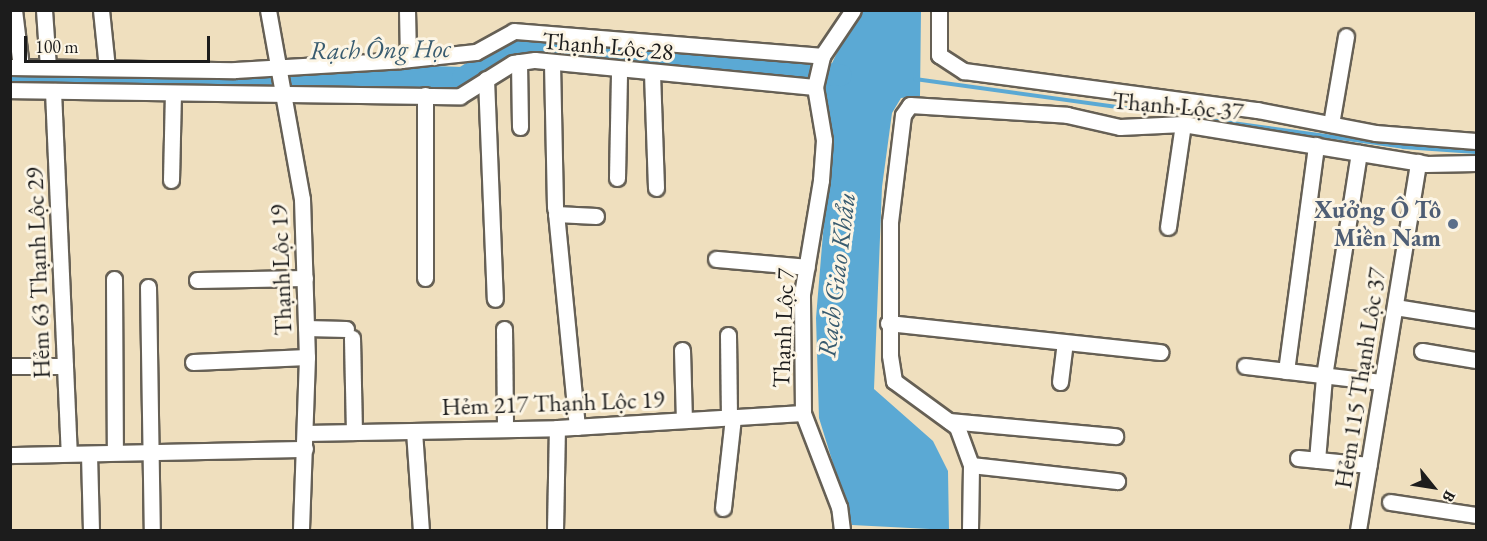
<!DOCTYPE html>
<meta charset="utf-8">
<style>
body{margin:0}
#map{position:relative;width:1487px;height:541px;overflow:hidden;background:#efdfbe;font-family:"EB Garamond",serif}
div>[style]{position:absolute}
.water>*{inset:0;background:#5ba9d4}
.stream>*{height:4px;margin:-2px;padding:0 2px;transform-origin:2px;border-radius:2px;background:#5ba9d4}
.river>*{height:22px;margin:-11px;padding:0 11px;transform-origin:11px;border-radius:11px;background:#5ba9d4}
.roads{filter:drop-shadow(2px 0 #666055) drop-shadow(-2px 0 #666055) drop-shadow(0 2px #666055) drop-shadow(0 -2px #666055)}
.minor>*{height:15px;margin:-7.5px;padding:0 7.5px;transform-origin:7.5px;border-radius:7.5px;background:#fff}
.dots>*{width:16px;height:16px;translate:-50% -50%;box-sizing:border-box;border:3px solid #fcf5e5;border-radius:50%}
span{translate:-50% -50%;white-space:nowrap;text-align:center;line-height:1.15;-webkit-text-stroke:6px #fcf5e5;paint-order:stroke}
.street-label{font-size:24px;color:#1c1c1c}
.service-label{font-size:24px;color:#4e5e75;font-weight:700}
.right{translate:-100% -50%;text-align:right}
.water-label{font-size:26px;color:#385b6f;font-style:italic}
.frame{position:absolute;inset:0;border:12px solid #1c1c1c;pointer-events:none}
.north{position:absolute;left:1403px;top:457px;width:60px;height:60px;-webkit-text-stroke:4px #fcf5e5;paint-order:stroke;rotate:120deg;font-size:16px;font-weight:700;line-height:24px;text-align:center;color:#1c1c1c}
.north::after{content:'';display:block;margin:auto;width:21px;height:27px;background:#1c1c1c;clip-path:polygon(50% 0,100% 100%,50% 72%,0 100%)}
.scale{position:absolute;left:24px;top:36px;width:186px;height:27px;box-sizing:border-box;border:3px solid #1c1c1c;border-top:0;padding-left:8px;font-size:18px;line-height:21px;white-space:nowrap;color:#1c1c1c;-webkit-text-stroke:4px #fcf5e5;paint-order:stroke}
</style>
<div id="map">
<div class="water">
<div style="clip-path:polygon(857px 11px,921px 11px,920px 96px,901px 98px,892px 113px,882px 187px,874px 389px,933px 441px,948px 471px,949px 530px,852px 525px,819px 418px,816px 318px,831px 137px,822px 84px)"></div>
</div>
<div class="stream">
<div style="left:915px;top:79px;width:493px;rotate:7.9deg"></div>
<div style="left:1403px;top:147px;width:73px;rotate:3.9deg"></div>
</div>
<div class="river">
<div style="left:10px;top:76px;width:254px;rotate:1.4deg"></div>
<div style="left:264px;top:82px;width:101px;rotate:-4deg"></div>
<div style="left:365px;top:75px;width:98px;rotate:1.8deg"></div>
<div style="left:463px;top:78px;width:60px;rotate:-32.1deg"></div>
<div style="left:514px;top:46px;width:328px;rotate:5.1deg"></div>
</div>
<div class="roads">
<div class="minor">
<div style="left:14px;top:10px;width:57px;rotate:83deg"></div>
<div style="left:44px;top:10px;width:57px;rotate:86deg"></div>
<div style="left:101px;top:10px;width:58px;rotate:84.1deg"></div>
<div style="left:268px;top:10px;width:192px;rotate:79.8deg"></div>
<div style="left:302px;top:199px;width:158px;rotate:88.2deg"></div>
<div style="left:307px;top:357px;width:173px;rotate:92deg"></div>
<div style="left:407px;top:10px;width:49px;rotate:88.8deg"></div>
<div style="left:939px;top:10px;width:45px;rotate:90deg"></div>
<div style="left:939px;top:55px;width:30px;rotate:33deg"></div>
<div style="left:964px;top:71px;width:296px;rotate:7.6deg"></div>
<div style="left:1257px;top:110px;width:120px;rotate:11deg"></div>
<div style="left:1375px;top:133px;width:101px;rotate:4.5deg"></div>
<div style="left:519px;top:62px;width:65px;rotate:89.1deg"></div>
<div style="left:552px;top:63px;width:145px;rotate:88.8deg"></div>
<div style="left:10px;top:67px;width:225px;rotate:0.8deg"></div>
<div style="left:235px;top:70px;width:166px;rotate:-3.4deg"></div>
<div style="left:401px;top:60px;width:75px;rotate:-6.1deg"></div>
<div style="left:476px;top:52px;width:43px;rotate:-28.9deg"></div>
<div style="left:514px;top:31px;width:309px;rotate:4.6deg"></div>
<div style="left:652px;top:73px;width:115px;rotate:88deg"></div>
<div style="left:486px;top:79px;width:220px;rotate:87.7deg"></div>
<div style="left:10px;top:90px;width:450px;rotate:0.8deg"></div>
<div style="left:460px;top:96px;width:62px;rotate:-31.9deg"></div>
<div style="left:513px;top:63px;width:22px;rotate:-8deg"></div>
<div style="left:535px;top:60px;width:281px;rotate:5.5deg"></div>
<div style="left:53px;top:91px;width:362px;rotate:87.5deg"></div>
<div style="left:425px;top:95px;width:183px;rotate:90deg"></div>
<div style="left:1331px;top:124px;width:89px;rotate:-80.3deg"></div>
<div style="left:617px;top:178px;width:108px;rotate:-88.9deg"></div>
<div style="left:171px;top:180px;width:86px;rotate:-88.7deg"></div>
<div style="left:1168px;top:227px;width:104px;rotate:-81.7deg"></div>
<div style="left:716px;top:259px;width:91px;rotate:5deg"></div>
<div style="left:114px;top:279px;width:173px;rotate:89.7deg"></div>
<div style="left:197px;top:280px;width:108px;rotate:-1.1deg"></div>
<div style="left:148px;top:287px;width:243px;rotate:89.1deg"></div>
<div style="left:1395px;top:307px;width:82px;rotate:9.1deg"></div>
<div style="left:888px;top:323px;width:274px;rotate:6.1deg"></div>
<div style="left:306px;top:328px;width:40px;rotate:1.4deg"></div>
<div style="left:504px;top:329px;width:100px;rotate:89.4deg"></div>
<div style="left:728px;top:335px;width:83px;rotate:89.3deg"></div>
<div style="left:352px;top:338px;width:94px;rotate:88.8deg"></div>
<div style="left:682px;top:350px;width:70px;rotate:88.4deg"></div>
<div style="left:1422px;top:351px;width:55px;rotate:9.5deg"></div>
<div style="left:193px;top:362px;width:114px;rotate:-2.5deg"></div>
<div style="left:10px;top:366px;width:55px"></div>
<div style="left:1245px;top:366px;width:138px;rotate:6.7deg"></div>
<div style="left:1286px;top:371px;width:228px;rotate:-82.4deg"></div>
<div style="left:1060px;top:382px;width:39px;rotate:-83deg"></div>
<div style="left:949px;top:421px;width:167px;rotate:5.2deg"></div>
<div style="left:577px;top:427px;width:214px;rotate:-95.6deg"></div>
<div style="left:556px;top:214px;width:40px;rotate:2.9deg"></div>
<div style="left:414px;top:431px;width:99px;rotate:86deg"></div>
<div style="left:305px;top:433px;width:252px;rotate:-1.1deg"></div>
<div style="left:557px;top:428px;width:246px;rotate:-3.5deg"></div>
<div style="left:89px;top:454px;width:76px;rotate:88.5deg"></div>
<div style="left:10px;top:455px;width:295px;rotate:-1.2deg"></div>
<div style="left:1298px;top:458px;width:71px;rotate:5.6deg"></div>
<div style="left:1317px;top:460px;width:84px;rotate:-85.2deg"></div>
<div style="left:1324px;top:376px;width:226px;rotate:-81.1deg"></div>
<div style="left:971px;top:465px;width:147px;rotate:6.3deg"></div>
<div style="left:1390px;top:502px;width:87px;rotate:8.6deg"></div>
<div style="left:723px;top:508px;width:91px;rotate:-83.7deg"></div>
<div style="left:555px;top:530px;width:102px;rotate:-88.9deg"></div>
<div style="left:842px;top:530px;width:23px;rotate:-97deg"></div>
<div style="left:839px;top:507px;width:101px;rotate:-111deg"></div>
<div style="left:803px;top:413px;width:119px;rotate:-90.5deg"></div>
<div style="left:802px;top:294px;width:116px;rotate:-80.5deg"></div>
<div style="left:821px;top:180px;width:40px;rotate:-85.7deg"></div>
<div style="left:824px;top:140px;width:54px;rotate:-99.6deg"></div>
<div style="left:815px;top:87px;width:32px;rotate:-77deg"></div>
<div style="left:822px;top:56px;width:55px;rotate:-56deg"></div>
<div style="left:970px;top:530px;width:65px;rotate:-89.1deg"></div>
<div style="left:971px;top:465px;width:40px;rotate:-110.2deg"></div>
<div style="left:957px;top:427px;width:78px;rotate:-143.9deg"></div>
<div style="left:894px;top:381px;width:26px;rotate:-99deg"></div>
<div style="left:890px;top:355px;width:133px;rotate:-90deg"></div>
<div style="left:890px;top:222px;width:108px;rotate:-83.1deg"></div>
<div style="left:903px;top:115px;width:12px;rotate:-55deg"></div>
<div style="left:910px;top:105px;width:157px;rotate:3.6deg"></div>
<div style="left:1067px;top:115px;width:54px;rotate:12.8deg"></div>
<div style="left:1120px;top:127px;width:63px;rotate:-2.7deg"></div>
<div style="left:1183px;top:124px;width:246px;rotate:9.3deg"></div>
<div style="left:1426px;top:164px;width:50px;rotate:-1.1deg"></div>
<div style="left:1358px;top:530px;width:373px;rotate:-80.7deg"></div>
</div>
</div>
<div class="dots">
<div style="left:1453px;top:224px;background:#5c6f8a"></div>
</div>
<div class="street-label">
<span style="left:608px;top:46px;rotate:5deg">Thạnh Lộc 28</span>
<span style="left:1178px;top:106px;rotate:5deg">Thạnh Lộc 37</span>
<span style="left:281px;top:270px;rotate:-92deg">Thạnh Lộc 19</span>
<span style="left:38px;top:273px;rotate:-92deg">Hẻm 63 Thạnh Lộc 29</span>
<span style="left:783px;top:328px;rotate:-88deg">Thạnh Lộc 7</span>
<span style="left:1360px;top:378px;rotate:-81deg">Hẻm 115 Thạnh Lộc 37</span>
<span style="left:553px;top:403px;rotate:-2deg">Hẻm 217 Thạnh Lộc 19</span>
</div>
<div class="service-label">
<span class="right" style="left:1441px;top:224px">Xưởng Ô Tô<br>Miền Nam</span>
</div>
<div class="water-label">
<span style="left:380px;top:50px;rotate:-1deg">Rạch Ông Học</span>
<span style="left:837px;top:275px;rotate:-83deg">Rạch Giao Khẩu</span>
</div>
<div class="frame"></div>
<div class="north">B</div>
<div class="scale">100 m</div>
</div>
